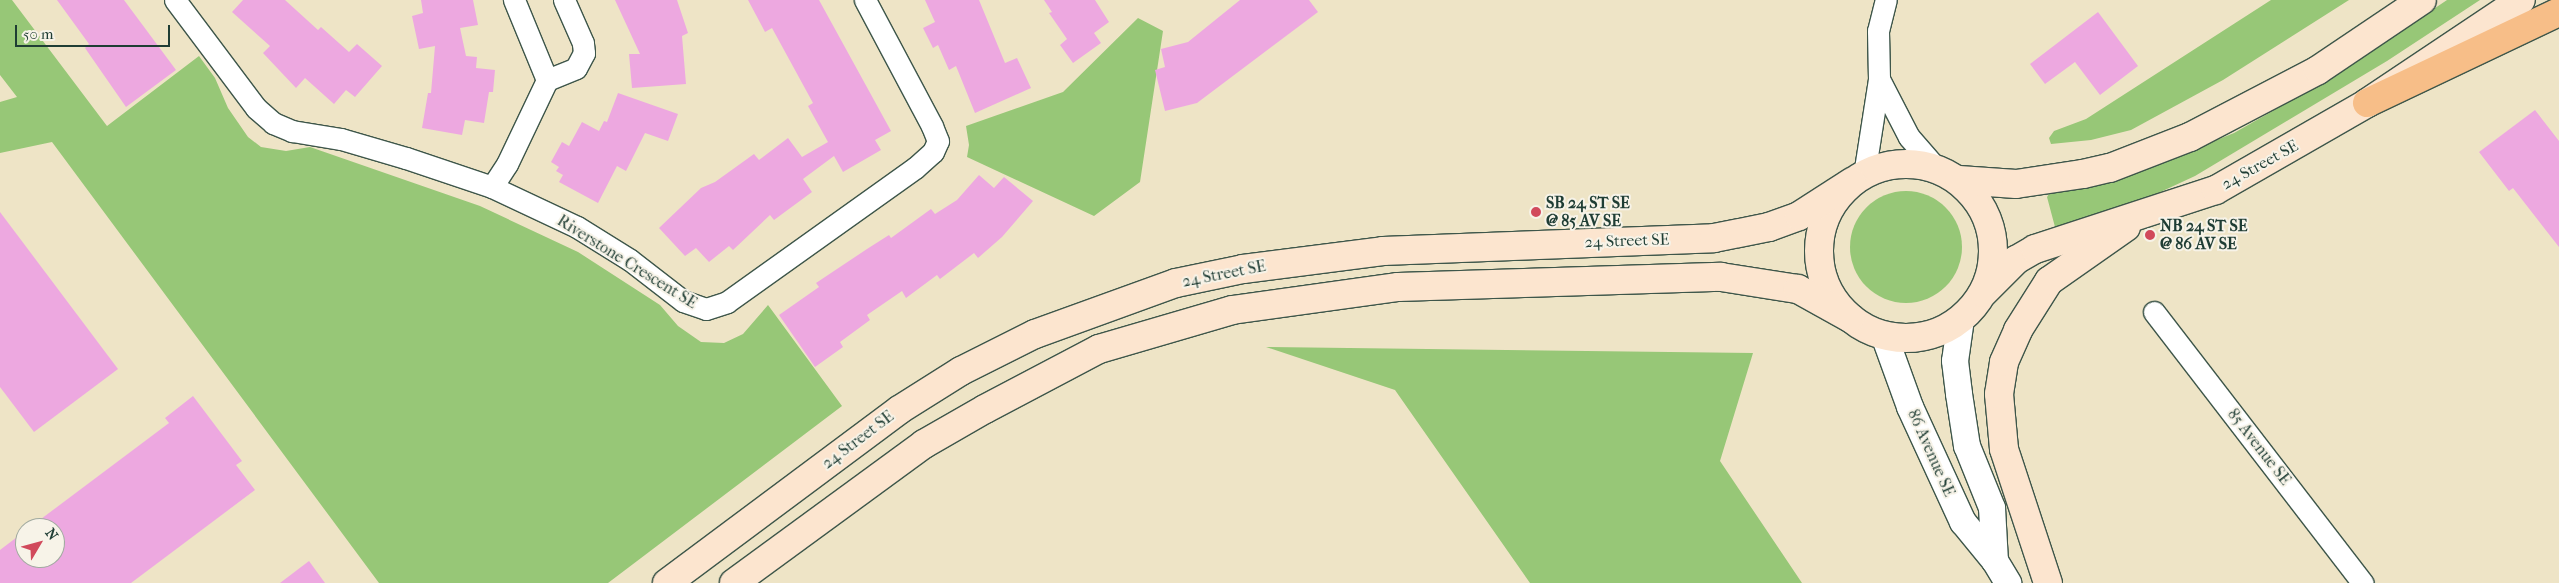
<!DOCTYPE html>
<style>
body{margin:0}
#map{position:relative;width:2559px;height:583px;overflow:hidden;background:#eee4c6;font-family:"IM FELL French Canon",serif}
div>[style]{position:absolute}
.green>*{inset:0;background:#97c777}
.round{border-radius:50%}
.building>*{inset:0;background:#eda8e0}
.roads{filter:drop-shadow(1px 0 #3e564a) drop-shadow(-1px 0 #3e564a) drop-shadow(0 1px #3e564a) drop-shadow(0 -1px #3e564a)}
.minor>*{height:21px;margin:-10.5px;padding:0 10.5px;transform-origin:10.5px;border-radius:10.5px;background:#fff}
.tertiary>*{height:26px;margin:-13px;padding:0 13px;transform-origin:13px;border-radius:13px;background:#fff}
.secondary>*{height:28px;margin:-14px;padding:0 14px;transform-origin:14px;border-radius:14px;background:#fce5cf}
.secondary>.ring{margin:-14px;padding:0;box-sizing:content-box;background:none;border:28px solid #fce5cf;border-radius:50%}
.motorway>*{height:28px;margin:-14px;padding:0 14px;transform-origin:14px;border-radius:14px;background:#f7be88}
.dots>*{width:14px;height:14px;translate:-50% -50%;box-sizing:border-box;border:2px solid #f7f3e8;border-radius:50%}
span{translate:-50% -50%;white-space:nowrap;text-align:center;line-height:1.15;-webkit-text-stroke:4px #f7f3e8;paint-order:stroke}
.street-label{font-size:16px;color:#1f3d34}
.poi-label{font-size:16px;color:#1f3d34;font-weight:700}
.left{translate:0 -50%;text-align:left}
.north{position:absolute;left:15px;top:518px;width:50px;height:50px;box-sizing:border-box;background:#f7f3e8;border:1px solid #a1aaa0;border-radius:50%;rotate:53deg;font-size:14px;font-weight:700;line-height:20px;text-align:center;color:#1f3d34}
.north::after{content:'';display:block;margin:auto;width:18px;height:22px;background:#d1495b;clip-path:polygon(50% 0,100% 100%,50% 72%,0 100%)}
.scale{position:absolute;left:15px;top:25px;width:155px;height:22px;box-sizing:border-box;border:2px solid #1f3d34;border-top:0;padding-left:6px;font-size:15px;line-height:18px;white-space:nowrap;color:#1f3d34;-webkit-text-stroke:4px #f7f3e8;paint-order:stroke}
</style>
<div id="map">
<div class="green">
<div style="clip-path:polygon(0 0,12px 0,107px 126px,199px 56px,215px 78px,228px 108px,248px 137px,261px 147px,286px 151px,310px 147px,480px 206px,578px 252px,660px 305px,678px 326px,701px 342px,724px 343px,743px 334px,768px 305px,842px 406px,608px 583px,379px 583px,52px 142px,0 153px,0 102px,17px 97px,0 75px)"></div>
<div style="clip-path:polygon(2271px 0,2349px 0,2223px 80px,2131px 130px,2091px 140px,2051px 144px,2049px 138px,2054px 131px,2086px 119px)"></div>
<div style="clip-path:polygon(2447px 0,2480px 0,2387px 61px,2195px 176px,2141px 201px,2058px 229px,2055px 227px,2047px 197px,2049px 194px,2122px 178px,2234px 133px,2336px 75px)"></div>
<div style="clip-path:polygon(1138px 18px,1163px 31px,1140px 182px,1094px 216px,967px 157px,969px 145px,966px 126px,1063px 92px)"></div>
<div class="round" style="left:1850px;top:191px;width:112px;height:112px"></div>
<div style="clip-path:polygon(1266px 347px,1753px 353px,1720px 461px,1802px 583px,1530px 583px,1395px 390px)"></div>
</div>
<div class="building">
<div style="clip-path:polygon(57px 0,124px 0,176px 70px,126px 107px,85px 48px,89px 44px)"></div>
<div style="clip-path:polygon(243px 0,285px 0,318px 30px,321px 27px,349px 52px,357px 44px,382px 66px,355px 97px,346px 90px,334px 104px,305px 78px,296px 88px,263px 53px,270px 46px,232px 12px)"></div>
<div style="clip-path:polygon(421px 0,473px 0,478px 25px,460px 28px,466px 56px,477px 57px,476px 68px,495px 70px,493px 92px,489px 92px,484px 123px,465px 120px,462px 135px,422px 128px,428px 93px,431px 93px,435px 46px,419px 49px,412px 16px,423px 13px)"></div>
<div style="clip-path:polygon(615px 0,677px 0,688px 33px,682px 36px,686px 84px,632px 88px,629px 54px,640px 54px)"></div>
<div style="clip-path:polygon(748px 0,819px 0,891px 131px,875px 140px,881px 150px,843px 172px,834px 156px,803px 179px,812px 192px,774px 220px,770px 215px,733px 250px,729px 246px,709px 262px,696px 248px,685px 256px,659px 228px,701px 188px,715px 182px,754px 154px,759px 160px,788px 138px,802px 157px,828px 142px,808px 106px,813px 103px,772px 28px,765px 32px)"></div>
<div style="clip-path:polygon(925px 0,979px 0,1005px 63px,1017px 58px,1031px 88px,975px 113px,956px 66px,949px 70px,938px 45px,933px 48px,923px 28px,935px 22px)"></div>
<div style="clip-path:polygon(1044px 0,1095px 0,1109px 22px,1094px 33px,1101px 43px,1073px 63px,1060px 45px,1067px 39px,1049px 13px,1052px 12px)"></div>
<div style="clip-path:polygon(1240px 0,1309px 0,1318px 12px,1197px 103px,1165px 111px,1155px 70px,1165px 67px,1161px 49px,1188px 42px)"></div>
<div style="clip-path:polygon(2098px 12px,2138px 66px,2100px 95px,2075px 62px,2045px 84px,2030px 64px)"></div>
<div style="clip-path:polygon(618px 93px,678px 114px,668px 141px,645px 133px,626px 171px,617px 166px,598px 203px,559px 182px,563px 175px,556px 171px,559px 167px,551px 162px,562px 142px,569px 146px,582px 122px,599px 131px,604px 121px,607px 122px)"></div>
<div style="clip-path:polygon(2535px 110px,2559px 141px,2559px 247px,2513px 188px,2509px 191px,2479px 152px)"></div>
<div style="clip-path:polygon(979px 175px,994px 188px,1004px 177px,1033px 201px,1002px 237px,978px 258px,974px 253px,940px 279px,937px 275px,906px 298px,902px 291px,867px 315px,870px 320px,840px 342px,843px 347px,815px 367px,779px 315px,819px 287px,816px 283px,867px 249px,889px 235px,891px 238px,931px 209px,935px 214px,957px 200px)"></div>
<div style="clip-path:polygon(0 212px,118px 369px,34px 432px,0 387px)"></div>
<div style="clip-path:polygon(193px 396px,242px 461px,236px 465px,255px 490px,131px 583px,0 583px,0 550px,25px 531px,25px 558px,55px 558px,55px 528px,29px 528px,169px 423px,165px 418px)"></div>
<div style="clip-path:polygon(309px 561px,325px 583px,280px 583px)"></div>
</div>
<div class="roads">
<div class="minor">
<div style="left:175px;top:0;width:135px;rotate:53.1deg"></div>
<div style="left:256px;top:108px;width:23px;rotate:41deg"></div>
<div style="left:273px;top:123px;width:21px;rotate:23deg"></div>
<div style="left:292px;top:131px;width:50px;rotate:9.3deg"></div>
<div style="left:341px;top:139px;width:68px;rotate:16.3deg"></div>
<div style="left:406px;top:158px;width:91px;rotate:18.6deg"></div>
<div style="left:492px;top:187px;width:94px;rotate:25.2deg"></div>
<div style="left:577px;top:227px;width:62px;rotate:31.9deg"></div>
<div style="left:630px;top:260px;width:67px;rotate:37.7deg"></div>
<div style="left:683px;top:301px;width:24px;rotate:19deg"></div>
<div style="left:706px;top:309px;width:22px;rotate:-18deg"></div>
<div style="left:727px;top:302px;width:231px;rotate:-35.5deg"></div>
<div style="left:915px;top:168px;width:24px;rotate:-42deg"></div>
<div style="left:933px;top:152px;width:12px;rotate:-66deg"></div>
<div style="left:938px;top:141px;width:16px;rotate:-112deg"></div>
<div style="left:932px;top:126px;width:143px;rotate:-118deg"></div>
<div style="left:1879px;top:79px;width:65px;rotate:62.7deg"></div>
<div style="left:1909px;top:137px;width:43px;rotate:48.8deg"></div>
<div style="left:547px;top:80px;width:31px;rotate:-22deg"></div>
<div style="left:576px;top:68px;width:17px;rotate:-62deg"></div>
<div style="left:584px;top:53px;width:10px;rotate:-96deg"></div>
<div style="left:583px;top:43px;width:47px;rotate:-113.8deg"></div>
<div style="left:1864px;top:175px;width:97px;rotate:-81.1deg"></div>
<div style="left:1879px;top:79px;width:48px;rotate:-91.2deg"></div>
<div style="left:1878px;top:31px;width:32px;rotate:-76deg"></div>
<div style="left:492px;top:187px;width:27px;rotate:-57deg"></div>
<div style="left:507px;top:164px;width:93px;rotate:-64.5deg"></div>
<div style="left:547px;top:80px;width:87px;rotate:-112.4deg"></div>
<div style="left:2154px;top:312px;width:342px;rotate:52.4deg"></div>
</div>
<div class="tertiary">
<div style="left:1961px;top:319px;width:42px;rotate:98.1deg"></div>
<div style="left:1955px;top:361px;width:33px;rotate:83deg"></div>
<div style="left:1959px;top:394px;width:53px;rotate:81.3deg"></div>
<div style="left:1967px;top:446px;width:67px;rotate:68deg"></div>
<div style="left:1992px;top:508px;width:53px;rotate:86.8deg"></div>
<div style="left:1884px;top:335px;width:77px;rotate:70.1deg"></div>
<div style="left:1910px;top:407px;width:127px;rotate:65.3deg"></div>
<div style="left:1963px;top:522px;width:50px;rotate:50.6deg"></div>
<div style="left:1995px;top:561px;width:26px;rotate:59deg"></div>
</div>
<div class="secondary">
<div class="ring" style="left:1819px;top:164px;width:146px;height:146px"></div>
<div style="left:1959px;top:180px;width:57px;rotate:4deg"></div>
<div style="left:2016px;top:184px;width:68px;rotate:-8.5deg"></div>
<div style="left:2083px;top:174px;width:28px;rotate:-13deg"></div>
<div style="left:2110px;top:168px;width:86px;rotate:-21.2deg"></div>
<div style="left:2190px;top:137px;width:144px;rotate:-27.6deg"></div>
<div style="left:2318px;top:70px;width:125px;rotate:-33.9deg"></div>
<div style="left:1983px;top:293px;width:47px;rotate:-45deg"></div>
<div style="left:2016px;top:260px;width:22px;rotate:-30deg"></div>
<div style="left:2035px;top:249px;width:190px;rotate:-18.1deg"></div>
<div style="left:2216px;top:190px;width:174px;rotate:-29.9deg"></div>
<div style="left:2367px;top:103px;width:185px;rotate:-33.8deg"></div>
<div style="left:667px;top:583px;width:289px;rotate:-36.7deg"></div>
<div style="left:899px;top:410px;width:73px;rotate:-32.2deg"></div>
<div style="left:961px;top:371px;width:83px;rotate:-26.6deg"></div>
<div style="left:1035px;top:334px;width:150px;rotate:-19.9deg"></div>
<div style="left:1176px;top:283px;width:68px;rotate:-11.8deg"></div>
<div style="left:1243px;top:269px;width:141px;rotate:-7.3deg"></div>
<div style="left:1383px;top:251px;width:331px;rotate:-2.2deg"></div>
<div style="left:1714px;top:238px;width:56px;rotate:-11.3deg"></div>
<div style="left:1769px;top:227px;width:32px;rotate:-20deg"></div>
<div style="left:1799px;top:216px;width:63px;rotate:-32.7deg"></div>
<div style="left:734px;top:583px;width:235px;rotate:-36.2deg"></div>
<div style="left:924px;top:444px;width:70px;rotate:-29.8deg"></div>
<div style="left:985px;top:409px;width:129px;rotate:-27.8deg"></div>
<div style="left:1099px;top:349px;width:139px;rotate:-16.3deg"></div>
<div style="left:1232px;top:310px;width:168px;rotate:-7.9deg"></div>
<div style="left:1398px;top:287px;width:323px;rotate:-1.8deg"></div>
<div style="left:1721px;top:277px;width:78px;rotate:8.9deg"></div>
<div style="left:1798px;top:289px;width:60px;rotate:29.1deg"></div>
<div style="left:2048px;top:583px;width:141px;rotate:-108.2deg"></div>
<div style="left:2004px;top:449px;width:55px;rotate:-95.2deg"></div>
<div style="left:1999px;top:394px;width:32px;rotate:-81deg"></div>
<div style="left:2004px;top:362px;width:35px;rotate:-66deg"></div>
<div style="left:2018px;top:330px;width:58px;rotate:-57.7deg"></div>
<div style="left:2049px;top:281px;width:94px;rotate:-35deg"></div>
</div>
<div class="motorway">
<div style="left:2367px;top:103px;width:212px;rotate:-25.4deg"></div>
</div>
</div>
<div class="dots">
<div style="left:1536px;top:212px;background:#d1495b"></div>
<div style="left:2150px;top:235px;background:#d1495b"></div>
</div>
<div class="street-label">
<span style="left:2260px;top:165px;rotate:-29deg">24 Street SE</span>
<span style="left:1627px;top:241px;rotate:-2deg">24 Street SE</span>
<span style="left:627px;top:262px;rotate:32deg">Riverstone Crescent SE</span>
<span style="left:1224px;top:274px;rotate:-11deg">24 Street SE</span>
<span style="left:858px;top:440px;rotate:-37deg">24 Street SE</span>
<span style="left:2259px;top:447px;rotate:52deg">85 Avenue SE</span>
<span style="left:1931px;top:453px;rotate:66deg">86 Avenue SE</span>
</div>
<div class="poi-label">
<span class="left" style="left:1546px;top:212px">SB 24 ST SE<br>@ 85 AV SE</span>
<span class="left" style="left:2160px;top:235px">NB 24 ST SE<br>@ 86 AV SE</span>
</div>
<div class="north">N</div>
<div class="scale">50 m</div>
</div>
